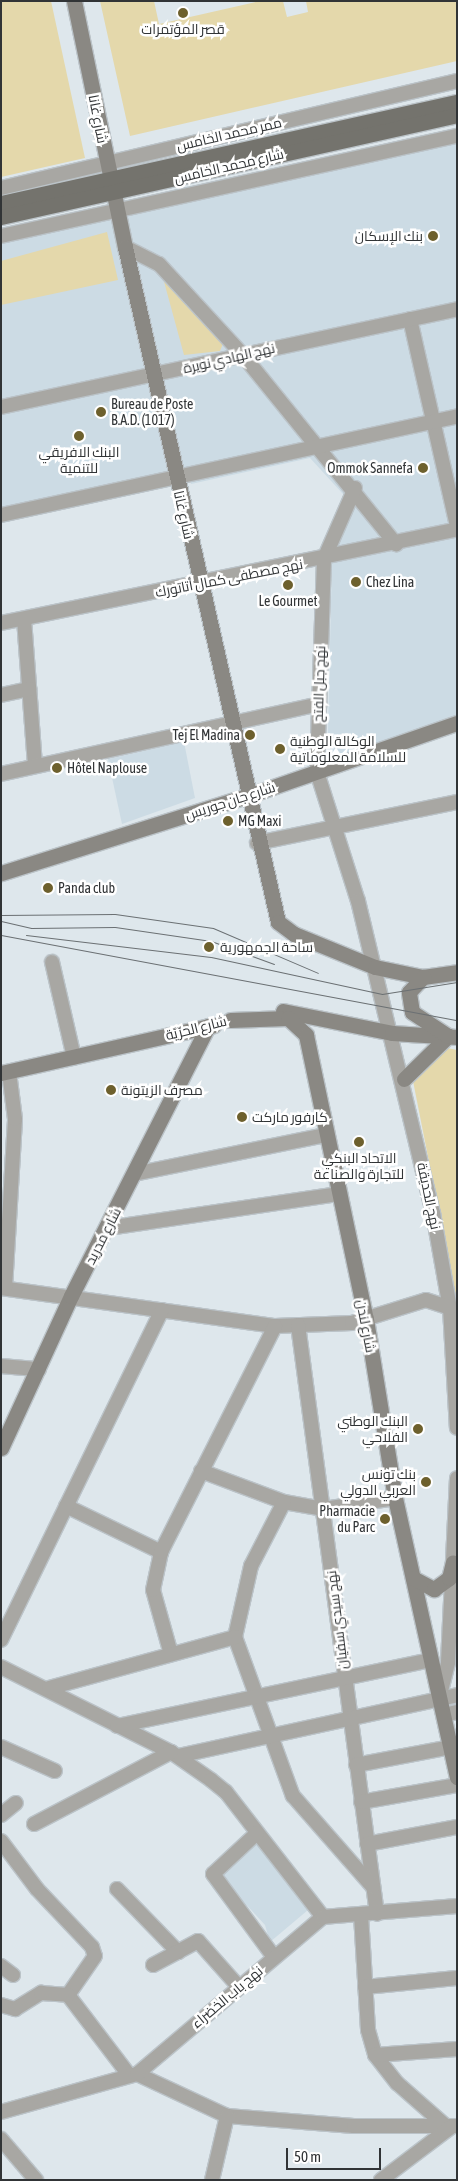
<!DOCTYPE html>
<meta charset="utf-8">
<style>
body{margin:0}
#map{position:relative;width:458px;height:2181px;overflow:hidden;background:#dee7ec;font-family:"Asap Condensed",Cairo,sans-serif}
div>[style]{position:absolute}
.built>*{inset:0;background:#ccdbe4}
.green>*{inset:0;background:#e4d8ab}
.roads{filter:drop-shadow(1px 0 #bbc3c8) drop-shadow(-1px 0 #bbc3c8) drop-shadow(0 1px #bbc3c8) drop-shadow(0 -1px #bbc3c8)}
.street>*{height:14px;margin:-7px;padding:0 7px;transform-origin:7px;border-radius:7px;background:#a8a7a3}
.secondary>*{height:15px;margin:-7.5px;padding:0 7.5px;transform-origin:7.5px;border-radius:7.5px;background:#8a8883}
.primary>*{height:15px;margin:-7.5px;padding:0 7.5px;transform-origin:7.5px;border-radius:7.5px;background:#74736d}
.tram>*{height:1px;margin:-0.5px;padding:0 0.5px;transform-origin:0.5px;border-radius:0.5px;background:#6b7073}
.dots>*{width:14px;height:14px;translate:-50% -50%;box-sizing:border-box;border:2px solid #fff;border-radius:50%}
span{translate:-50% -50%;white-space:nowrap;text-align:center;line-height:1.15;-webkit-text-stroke:5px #fff;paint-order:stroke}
.poi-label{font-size:14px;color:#313436}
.right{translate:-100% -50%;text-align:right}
.left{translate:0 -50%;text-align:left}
.street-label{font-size:14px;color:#313436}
.frame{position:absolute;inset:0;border:2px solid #313436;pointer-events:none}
.scale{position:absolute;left:286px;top:2148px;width:95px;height:22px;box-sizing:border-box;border:2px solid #313436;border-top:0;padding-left:6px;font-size:15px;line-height:18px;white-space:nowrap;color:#313436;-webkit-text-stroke:4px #fff;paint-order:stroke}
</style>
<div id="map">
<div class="built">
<div style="clip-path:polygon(457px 143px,457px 731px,327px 777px,332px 558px,354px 506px,310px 458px,191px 484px,188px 471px,1px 511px,1px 243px)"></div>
<div style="clip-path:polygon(184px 742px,195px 798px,122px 824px,108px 759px)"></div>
<div style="clip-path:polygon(258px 1838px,308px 1910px,270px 1942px,265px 1925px,216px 1872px)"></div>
</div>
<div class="green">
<div style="clip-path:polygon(1px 1px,51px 1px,85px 158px,1px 177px)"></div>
<div style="clip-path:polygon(100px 1px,154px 1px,159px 24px,260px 1px,283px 1px,287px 17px,308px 12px,306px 1px,457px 1px,457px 61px,130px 136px)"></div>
<div style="clip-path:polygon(107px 232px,118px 280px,1px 305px,1px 261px)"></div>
<div style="clip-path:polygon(163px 278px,224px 341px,220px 351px,184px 355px)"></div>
<div style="clip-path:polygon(447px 1048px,457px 1050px,457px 1303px,413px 1081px)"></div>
</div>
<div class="roads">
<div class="street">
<div style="left:1px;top:188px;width:468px;rotate:-13.2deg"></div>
<div style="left:1px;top:236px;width:467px;rotate:-12.4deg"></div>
<div style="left:125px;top:247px;width:38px;rotate:27deg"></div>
<div style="left:159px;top:264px;width:122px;rotate:47.3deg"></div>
<div style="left:242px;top:354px;width:245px;rotate:51deg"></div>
<div style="left:410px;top:319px;width:212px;rotate:77.2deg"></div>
<div style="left:1px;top:407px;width:466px;rotate:-12.1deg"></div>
<div style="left:355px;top:488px;width:77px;rotate:113.6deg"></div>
<div style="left:324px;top:559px;width:213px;rotate:91.9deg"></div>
<div style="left:317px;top:772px;width:135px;rotate:72.4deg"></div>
<div style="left:358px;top:901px;width:321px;rotate:76.5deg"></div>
<div style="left:433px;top:1213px;width:97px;rotate:79.9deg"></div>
<div style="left:450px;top:1308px;width:120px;rotate:86.7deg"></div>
<div style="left:1px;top:515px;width:467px;rotate:-12.2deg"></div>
<div style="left:24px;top:619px;width:147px;rotate:85.7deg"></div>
<div style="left:1px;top:623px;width:466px;rotate:-11.6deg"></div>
<div style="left:1px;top:695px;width:29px;rotate:-12deg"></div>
<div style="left:1px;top:774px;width:326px;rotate:-12.4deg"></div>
<div style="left:257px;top:843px;width:204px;rotate:-11.6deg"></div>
<div style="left:52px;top:962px;width:98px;rotate:77deg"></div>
<div style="left:134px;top:1174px;width:196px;rotate:-11.5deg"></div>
<div style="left:108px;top:1228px;width:232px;rotate:-8.4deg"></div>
<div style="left:1px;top:1288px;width:277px;rotate:7.9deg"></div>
<div style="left:275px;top:1326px;width:77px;rotate:-2.2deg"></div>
<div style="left:352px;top:1323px;width:77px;rotate:-17.3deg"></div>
<div style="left:426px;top:1300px;width:25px;rotate:18deg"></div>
<div style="left:5px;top:1288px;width:169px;rotate:-86.6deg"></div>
<div style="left:15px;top:1119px;width:47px;rotate:-97.3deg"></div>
<div style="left:298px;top:1325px;width:594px;rotate:82.36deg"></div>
<div style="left:1px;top:1366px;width:38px;rotate:5deg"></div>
<div style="left:201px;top:1471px;width:89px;rotate:20.5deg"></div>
<div style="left:284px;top:1502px;width:41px;rotate:9.9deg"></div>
<div style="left:324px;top:1509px;width:72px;rotate:-8.8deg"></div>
<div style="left:284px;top:1502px;width:72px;rotate:117.3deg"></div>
<div style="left:251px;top:1566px;width:73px;rotate:102.7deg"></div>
<div style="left:235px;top:1637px;width:169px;rotate:70deg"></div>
<div style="left:293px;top:1796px;width:121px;rotate:48.7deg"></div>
<div style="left:66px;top:1506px;width:106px;rotate:25.8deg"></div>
<div style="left:1px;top:1640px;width:367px;rotate:-64deg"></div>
<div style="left:171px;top:1654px;width:66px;rotate:-105.7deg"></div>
<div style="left:153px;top:1590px;width:39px;rotate:-78deg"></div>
<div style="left:161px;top:1552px;width:253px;rotate:-63.2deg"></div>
<div style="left:1px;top:1667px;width:190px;rotate:26.6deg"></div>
<div style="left:171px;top:1752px;width:49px;rotate:35deg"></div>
<div style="left:211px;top:1780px;width:19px;rotate:39deg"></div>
<div style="left:226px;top:1792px;width:158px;rotate:52.2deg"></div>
<div style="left:49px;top:1688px;width:193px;rotate:-15.3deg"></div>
<div style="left:439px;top:1699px;width:38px;rotate:-76deg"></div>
<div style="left:448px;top:1662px;width:184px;rotate:-87.2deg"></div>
<div style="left:444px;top:1715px;width:13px;rotate:-13deg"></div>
<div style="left:117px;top:1726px;width:321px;rotate:-11.9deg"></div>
<div style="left:1px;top:1747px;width:59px;rotate:24deg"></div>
<div style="left:178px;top:1756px;width:286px;rotate:-12.3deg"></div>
<div style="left:356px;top:1765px;width:96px;rotate:-10.8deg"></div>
<div style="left:361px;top:1802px;width:97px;rotate:-10deg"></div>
<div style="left:1px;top:1815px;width:19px;rotate:-39deg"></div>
<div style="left:34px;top:1824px;width:155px;rotate:-27.7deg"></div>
<div style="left:257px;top:1833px;width:60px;rotate:137deg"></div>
<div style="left:213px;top:1874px;width:103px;rotate:53.7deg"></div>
<div style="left:1px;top:1841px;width:60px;rotate:53.1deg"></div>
<div style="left:37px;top:1889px;width:80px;rotate:46.5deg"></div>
<div style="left:92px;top:1947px;width:9px;rotate:72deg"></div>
<div style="left:95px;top:1956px;width:47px;rotate:124.7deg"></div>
<div style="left:68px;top:1995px;width:101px;rotate:52.7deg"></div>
<div style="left:367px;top:1844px;width:92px;rotate:-10.7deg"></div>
<div style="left:117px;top:1889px;width:88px;rotate:45.9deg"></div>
<div style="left:361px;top:1915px;width:115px;rotate:86.5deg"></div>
<div style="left:368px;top:2030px;width:26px;rotate:74deg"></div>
<div style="left:375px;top:2055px;width:36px;rotate:52deg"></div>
<div style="left:397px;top:2083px;width:65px;rotate:41.3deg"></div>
<div style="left:153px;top:1965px;width:51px;rotate:-28.1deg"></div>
<div style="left:198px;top:1941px;width:62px;rotate:48.3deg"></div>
<div style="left:1px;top:1966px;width:15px;rotate:37deg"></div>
<div style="left:365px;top:1987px;width:92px;rotate:-5.6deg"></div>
<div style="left:1px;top:2005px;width:15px;rotate:16deg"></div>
<div style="left:15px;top:2009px;width:31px;rotate:-32deg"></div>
<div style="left:41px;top:1993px;width:27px;rotate:4deg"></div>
<div style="left:375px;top:2055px;width:82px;rotate:-4.2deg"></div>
<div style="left:137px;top:2074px;width:99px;rotate:25deg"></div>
<div style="left:227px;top:2116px;width:127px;rotate:4.5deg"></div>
<div style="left:354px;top:2126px;width:103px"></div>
<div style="left:1px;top:2112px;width:141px;rotate:-15.6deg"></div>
<div style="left:137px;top:2074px;width:243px;rotate:-40.2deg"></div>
<div style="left:323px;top:1917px;width:134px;rotate:-4.7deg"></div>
<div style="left:1px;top:2139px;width:54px;rotate:49.5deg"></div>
<div style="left:212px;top:2180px;width:66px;rotate:-76.8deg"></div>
<div style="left:381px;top:2180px;width:88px;rotate:-37.1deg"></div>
</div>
<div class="secondary">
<div style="left:74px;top:1px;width:251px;rotate:78.3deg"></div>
<div style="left:125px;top:247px;width:692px;rotate:77.23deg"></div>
<div style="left:278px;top:922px;width:20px;rotate:37deg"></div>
<div style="left:294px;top:934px;width:87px;rotate:22.2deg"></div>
<div style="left:375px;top:967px;width:49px;rotate:11.8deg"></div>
<div style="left:423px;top:977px;width:34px;rotate:-8deg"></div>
<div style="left:1px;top:873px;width:258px;rotate:-17.4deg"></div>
<div style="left:247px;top:796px;width:222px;rotate:-19.2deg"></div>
<div style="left:283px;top:1011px;width:111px;rotate:11.4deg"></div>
<div style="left:392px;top:1033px;width:65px;rotate:3.5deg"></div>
<div style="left:230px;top:1020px;width:58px;rotate:-2deg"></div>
<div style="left:288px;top:1018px;width:25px;rotate:43deg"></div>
<div style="left:306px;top:1035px;width:290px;rotate:78.1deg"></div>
<div style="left:366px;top:1319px;width:181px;rotate:80.8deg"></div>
<div style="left:395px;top:1498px;width:286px;rotate:77.5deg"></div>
<div style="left:1px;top:1073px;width:218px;rotate:-12.7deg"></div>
<div style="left:404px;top:1079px;width:62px;rotate:-44.3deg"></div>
<div style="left:448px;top:1036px;width:43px;rotate:-146.3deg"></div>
<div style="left:412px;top:1012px;width:20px;rotate:-99deg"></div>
<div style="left:409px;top:992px;width:21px;rotate:-47deg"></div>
<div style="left:1px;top:1448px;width:167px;rotate:-65.3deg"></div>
<div style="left:71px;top:1296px;width:303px;rotate:-63.1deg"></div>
<div style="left:413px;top:1578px;width:24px;rotate:28deg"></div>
<div style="left:434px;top:1589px;width:19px;rotate:-36deg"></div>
<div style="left:449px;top:1578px;width:16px;rotate:-76deg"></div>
</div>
<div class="primary">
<div style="left:1px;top:203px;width:467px;rotate:-12.5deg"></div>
<div style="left:1px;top:217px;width:467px;rotate:-12.6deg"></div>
</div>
</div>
<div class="tram">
<div style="left:1px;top:915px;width:114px;rotate:-0.5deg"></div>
<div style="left:115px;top:914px;width:99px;rotate:8.1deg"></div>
<div style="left:213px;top:928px;width:114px;rotate:23.2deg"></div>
<div style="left:1px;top:921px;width:31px;rotate:13deg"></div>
<div style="left:31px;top:928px;width:84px;rotate:-0.7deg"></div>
<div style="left:115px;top:927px;width:97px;rotate:8.3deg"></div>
<div style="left:211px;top:941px;width:67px;rotate:20.1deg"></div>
<div style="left:1px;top:935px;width:464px;rotate:10.6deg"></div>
<div style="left:26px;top:935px;width:186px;rotate:6.8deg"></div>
<div style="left:211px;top:957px;width:175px;rotate:12.2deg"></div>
<div style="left:382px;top:994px;width:76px;rotate:-9.1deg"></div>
</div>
<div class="dots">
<div style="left:183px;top:13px;background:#6d602d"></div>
<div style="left:433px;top:236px;background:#6d602d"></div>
<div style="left:101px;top:412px;background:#6d602d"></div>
<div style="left:79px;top:436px;background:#6d602d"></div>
<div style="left:423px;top:468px;background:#6d602d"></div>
<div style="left:356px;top:582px;background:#6d602d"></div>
<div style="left:288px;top:585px;background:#6d602d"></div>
<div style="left:250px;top:735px;background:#6d602d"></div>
<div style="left:280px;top:749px;background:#6d602d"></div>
<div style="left:57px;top:768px;background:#6d602d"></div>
<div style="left:228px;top:821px;background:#6d602d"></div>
<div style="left:48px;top:888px;background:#6d602d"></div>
<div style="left:209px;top:947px;background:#6d602d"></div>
<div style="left:111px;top:1090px;background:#6d602d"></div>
<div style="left:242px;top:1117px;background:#6d602d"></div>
<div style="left:359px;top:1142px;background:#6d602d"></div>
<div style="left:418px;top:1429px;background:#6d602d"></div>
<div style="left:426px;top:1482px;background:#6d602d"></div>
<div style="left:385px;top:1519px;background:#6d602d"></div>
</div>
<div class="poi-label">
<span style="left:183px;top:29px">قصر المؤتمرات</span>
<span class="right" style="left:423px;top:236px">بنك الإسكان</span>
<span class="left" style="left:111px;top:412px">Bureau de Poste<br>B.A.D. (1017)</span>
<span style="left:79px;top:460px">البنك الافريقي<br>للتنمية</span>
<span class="right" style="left:413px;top:468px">Ommok Sannefa</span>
<span class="left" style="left:366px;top:582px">Chez Lina</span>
<span style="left:288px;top:601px">Le Gourmet</span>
<span class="right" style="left:240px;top:735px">Tej El Madina</span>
<span class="left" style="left:290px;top:749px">الوكالة الوطنية<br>للسلامة المعلوماتية</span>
<span class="left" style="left:67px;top:768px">Hôtel Naplouse</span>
<span class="left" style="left:238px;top:821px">MG Maxi</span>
<span class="left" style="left:58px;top:888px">Panda club</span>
<span class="left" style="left:220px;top:947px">ساحة الجمهورية</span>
<span class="left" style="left:121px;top:1090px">مصرف الزيتونة</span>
<span class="left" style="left:252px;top:1117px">كارفور ماركت</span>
<span style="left:359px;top:1166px">الاتحاد البنكي<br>للتجارة والصناعة</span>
<span class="right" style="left:408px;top:1429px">البنك الوطني<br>الفلاحي</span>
<span class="right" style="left:416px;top:1482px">بنك تونس<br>العربي الدولي</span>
<span class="right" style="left:375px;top:1519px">Pharmacie<br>du Parc</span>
</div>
<div class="street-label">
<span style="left:98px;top:119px;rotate:79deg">شارع غانا</span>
<span style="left:229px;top:134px;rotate:-13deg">ممر محمد الخامس</span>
<span style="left:229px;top:166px;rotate:-13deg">شارع محمد الخامس</span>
<span style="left:229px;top:358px;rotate:-13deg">نهج الهادي نويرة</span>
<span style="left:184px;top:515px;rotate:77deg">شارع غانا</span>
<span style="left:229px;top:578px;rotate:-11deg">نهج مصطفى كمال أتاتورك</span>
<span style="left:319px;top:684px;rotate:-88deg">نهج جبل الفتح</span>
<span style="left:230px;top:801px;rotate:-18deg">شارع جان جوريس</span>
<span style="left:196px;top:1028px;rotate:-14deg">شارع الحرّيّة</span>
<span style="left:429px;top:1196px;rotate:78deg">نهج الحديقة</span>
<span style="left:103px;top:1236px;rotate:-63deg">شارع مدريد</span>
<span style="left:366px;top:1326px;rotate:79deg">شارع لندن</span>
<span style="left:337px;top:1620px;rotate:-97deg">نهج سيدي سفيان</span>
<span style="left:227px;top:1997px;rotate:-40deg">نهج باب الخضراء</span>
</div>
<div class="frame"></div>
<div class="scale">50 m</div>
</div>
